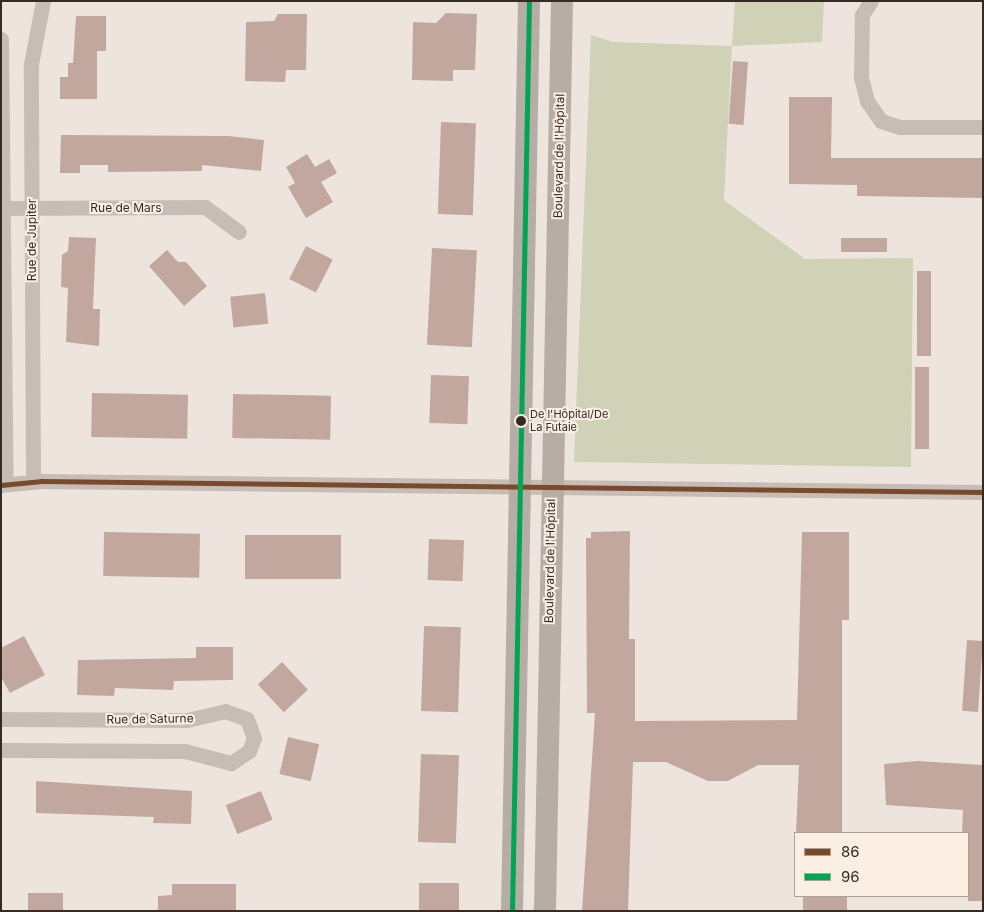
<!DOCTYPE html>
<meta charset="utf-8">
<style>
body{margin:0}
#map{position:relative;width:984px;height:912px;overflow:hidden;background:#ede5dd;font-family:Inter,sans-serif}
div>[style]{position:absolute}
.green>*{inset:0;background:#cfd2b6}
.building>*{inset:0;background:#c2a79e;transform-origin:0 0}
.street>*{height:15px;margin:-7.5px;padding:0 7.5px;transform-origin:7.5px;border-radius:7.5px;background:#c6bdb7}
.secondary>*{height:22px;margin:-11px;padding:0 11px;transform-origin:11px;border-radius:11px;background:#b6ada7}
.bus-1>*{height:5px;margin:-2.5px;padding:0 2.5px;transform-origin:2.5px;border-radius:2.5px;background:#7a4b2a}
.bus-2>*{height:5px;margin:-2.5px;padding:0 2.5px;transform-origin:2.5px;border-radius:2.5px;background:#00a651}
.dots>*{width:14px;height:14px;translate:-50% -50%;box-sizing:border-box;border:2px solid #fbefe4;border-radius:50%}
span{translate:-50% -50%;white-space:nowrap;text-align:center;line-height:1.15;-webkit-text-stroke:4px #fbefe4;paint-order:stroke}
.bus-label{font-size:11px;color:#362a25}
.left{translate:0 -50%;text-align:left}
.street-label{font-size:12px;color:#362a25}
.frame{position:absolute;inset:0;border:2px solid #362a25;pointer-events:none}
.legend{position:absolute;left:794px;top:832px;width:175px;height:65px;box-sizing:border-box;background:#fbefe4;border:1px solid #aca098;margin:0;padding:6px 9px;list-style:none;font-size:15px;color:#362a25}
.legend li{display:flex;align-items:center;gap:10px;height:25px}
.legend b{width:25px;border:1px solid #aca098}
</style>
<div id="map">
<div class="green">
<div style="clip-path:polygon(735px 1px,824px 1px,822px 42px,732px 46px,724px 200px,805px 259px,913px 258px,911px 467px,574px 462px,591px 35px,613px 42px,732px 46px)"></div>
</div>
<div class="building">
<div style="clip-path:polygon(446px 13px,477px 14px,475px 70px,453px 70px,453px 81px,412px 80px,413px 22px,436px 23px)"></div>
<div style="clip-path:polygon(278px 14px,307px 14px,306px 70px,286px 70px,285px 82px,245px 81px,246px 22px,274px 21px)"></div>
<div style="clip-path:polygon(76px 16px,106px 16px,106px 51px,97px 51px,97px 99px,60px 99px,60px 77px,68px 77px,68px 63px,73px 63px)"></div>
<div style="left:733px;top:61px;width:15px;height:63px;rotate:4deg"></div>
<div style="clip-path:polygon(789px 97px,832px 97px,831px 158px,983px 158px,983px 198px,857px 196px,857px 185px,789px 184px)"></div>
<div style="left:441px;top:122px;width:35px;height:92px;rotate:2deg"></div>
<div style="clip-path:polygon(61px 135px,228px 136px,264px 140px,261px 171px,202px 165px,202px 171px,108px 172px,108px 165px,80px 165px,80px 173px,60px 173px)"></div>
<div style="clip-path:polygon(307px 154px,315px 167px,329px 159px,337px 173px,321px 182px,333px 202px,306px 218px,288px 187px,295px 183px,286px 167px)"></div>
<div style="clip-path:polygon(69px 237px,96px 238px,93px 309px,100px 309px,99px 346px,66px 342px,68px 288px,61px 287px,62px 255px,68px 251px)"></div>
<div style="left:841px;top:238px;width:46px;height:14px"></div>
<div style="left:306px;top:246px;width:30px;height:37px;rotate:27deg"></div>
<div style="left:432px;top:248px;width:45px;height:97px;rotate:3deg"></div>
<div style="clip-path:polygon(167px 250px,178px 262px,186px 262px,207px 286px,184px 306px,149px 266px)"></div>
<div style="left:917px;top:271px;width:14px;height:85px"></div>
<div style="left:265px;top:293px;width:31px;height:35px;rotate:84deg"></div>
<div style="left:915px;top:367px;width:14px;height:82px"></div>
<div style="left:431px;top:375px;width:38px;height:48px;rotate:2deg"></div>
<div style="left:92px;top:393px;width:96px;height:44px;rotate:1deg"></div>
<div style="left:233px;top:394px;width:98px;height:44px;rotate:1deg"></div>
<div style="clip-path:polygon(630px 531px,629px 639px,635px 639px,635px 721px,797px 720px,802px 532px,849px 532px,849px 620px,842px 620px,842px 833px,796px 833px,799px 765px,758px 765px,728px 781px,708px 781px,666px 762px,633px 762px,628px 911px,582px 911px,595px 713px,587px 713px,586px 538px,591px 538px,591px 532px)"></div>
<div style="left:104px;top:532px;width:96px;height:44px;rotate:1deg"></div>
<div style="left:245px;top:535px;width:96px;height:44px"></div>
<div style="left:429px;top:539px;width:35px;height:41px;rotate:2deg"></div>
<div style="left:424px;top:626px;width:37px;height:85px;rotate:2deg"></div>
<div style="clip-path:polygon(24px 636px,45px 675px,10px 693px,1px 677px,1px 648px)"></div>
<div style="left:967px;top:640px;width:16px;height:71px;rotate:4deg"></div>
<div style="clip-path:polygon(196px 647px,233px 647px,233px 680px,174px 681px,173px 690px,115px 688px,114px 696px,77px 695px,78px 660px,196px 658px)"></div>
<div style="left:282px;top:662px;width:38px;height:33px;rotate:47deg"></div>
<div style="left:288px;top:737px;width:32px;height:38px;rotate:13deg"></div>
<div style="left:421px;top:754px;width:38px;height:88px;rotate:2deg"></div>
<div style="clip-path:polygon(917px 761px,983px 765px,983px 901px,968px 901px,968px 833px,962px 833px,963px 810px,886px 805px,884px 764px)"></div>
<div style="clip-path:polygon(36px 781px,192px 791px,191px 824px,153px 823px,154px 817px,36px 813px)"></div>
<div style="left:261px;top:791px;width:31px;height:38px;rotate:68deg"></div>
<div style="left:419px;top:883px;width:40px;height:28px"></div>
<div style="clip-path:polygon(172px 884px,236px 884px,236px 911px,158px 911px,158px 896px,172px 895px)"></div>
<div style="left:28px;top:893px;width:35px;height:18px"></div>
<div style="left:803px;top:896px;width:44px;height:15px"></div>
</div>
<div class="street">
<div style="left:871px;top:1px;width:17px;rotate:123deg"></div>
<div style="left:862px;top:15px;width:62px;rotate:90.9deg"></div>
<div style="left:861px;top:77px;width:25px;rotate:76deg"></div>
<div style="left:867px;top:101px;width:24px;rotate:55deg"></div>
<div style="left:881px;top:121px;width:20px;rotate:18deg"></div>
<div style="left:900px;top:127px;width:83px"></div>
<div style="left:1px;top:39px;width:443px;rotate:89.4deg"></div>
<div style="left:6px;top:208px;width:199px;rotate:-0.3deg"></div>
<div style="left:205px;top:207px;width:42px;rotate:36.3deg"></div>
<div style="left:33px;top:481px;width:417px;rotate:-90.3deg"></div>
<div style="left:31px;top:64px;width:64px;rotate:-79.2deg"></div>
<div style="left:1px;top:485px;width:41px;rotate:-5.6deg"></div>
<div style="left:42px;top:481px;width:941px;rotate:0.67deg"></div>
<div style="left:1px;top:719px;width:186px;rotate:0.3deg"></div>
<div style="left:187px;top:720px;width:39px;rotate:-13deg"></div>
<div style="left:225px;top:711px;width:23px;rotate:20deg"></div>
<div style="left:247px;top:719px;width:20px;rotate:70deg"></div>
<div style="left:254px;top:738px;width:14px;rotate:111deg"></div>
<div style="left:249px;top:751px;width:22px;rotate:146deg"></div>
<div style="left:231px;top:763px;width:48px;rotate:-165.4deg"></div>
<div style="left:185px;top:751px;width:184px;rotate:-179.7deg"></div>
</div>
<div class="secondary">
<div style="left:512px;top:911px;width:910px;rotate:-88.93deg"></div>
<div style="left:545px;top:911px;width:910px;rotate:-88.93deg"></div>
</div>
<div class="bus-1">
<div style="left:1px;top:485px;width:41px;rotate:-5.6deg"></div>
<div style="left:42px;top:481px;width:941px;rotate:0.67deg"></div>
</div>
<div class="bus-2">
<div style="left:512px;top:911px;width:910px;rotate:-88.93deg"></div>
</div>
<div class="dots">
<div style="left:521px;top:421px;background:#362a25"></div>
</div>
<div class="bus-label">
<span class="left" style="left:530px;top:421px">De l'Hôpital/De<br>La Futaie</span>
</div>
<div class="street-label">
<span style="left:559px;top:156px;rotate:-89deg">Boulevard de l'Hôpital</span>
<span style="left:126px;top:208px">Rue de Mars</span>
<span style="left:32px;top:240px;rotate:-90deg">Rue de Jupiter</span>
<span style="left:550px;top:561px;rotate:-89deg">Boulevard de l'Hôpital</span>
<span style="left:150px;top:719px;rotate:-1deg">Rue de Saturne</span>
</div>
<div class="frame"></div>
<ul class="legend">
<li><b style="height:6px;background:#7a4b2a"></b>86</li>
<li><b style="height:6px;background:#00a651"></b>96</li>
</ul>
</div>
